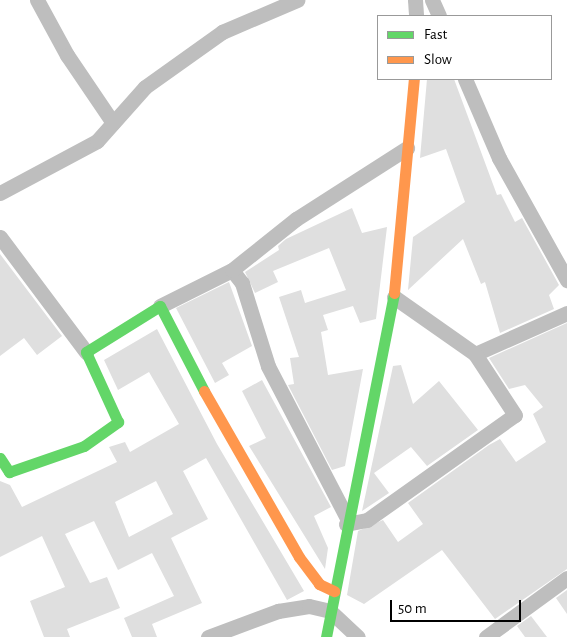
<!DOCTYPE html>
<style>
body{margin:0}
#map{position:relative;width:567px;height:637px;overflow:hidden;background:#fff;font-family:"Alegreya Sans",sans-serif}
div>[style]{position:absolute}
.building>*{inset:0;background:#dfdfdf}
.street>*{height:15px;margin:-7.5px;padding:0 7.5px;transform-origin:7.5px;border-radius:7.5px;background:#bebebe}
.fast>*{height:11px;margin:-5.5px;padding:0 5.5px;transform-origin:5.5px;border-radius:5.5px;background:#63d668}
.slow>*{height:11px;margin:-5.5px;padding:0 5.5px;transform-origin:5.5px;border-radius:5.5px;background:#ff974d}
span{translate:-50% -50%;white-space:nowrap;text-align:center;line-height:1.15;-webkit-text-stroke:5px #fff;paint-order:stroke}
.legend{position:absolute;left:377px;top:15px;width:175px;height:65px;box-sizing:border-box;background:#fff;border:1px solid #999;margin:0;padding:6px 9px;list-style:none;font-size:15px;color:#000}
.legend li{display:flex;align-items:center;gap:10px;height:25px}
.legend b{width:25px;border:1px solid #999}
.scale{position:absolute;left:390px;top:600px;width:131px;height:22px;box-sizing:border-box;border:2px solid #000;border-top:0;padding-left:6px;font-size:15px;line-height:18px;white-space:nowrap;color:#000;-webkit-text-stroke:4px #fff;paint-order:stroke}
</style>
<div id="map">
<div class="building">
<div style="clip-path:polygon(427px 79px,454px 79px,497px 195px,501px 194px,515px 222px,522px 218px,559px 285px,549px 295px,554px 309px,500px 333px,485px 282px,481px 284px,463px 239px,408px 290px,413px 237px,465px 202px,446px 149px,420px 158px)"></div>
<div style="clip-path:polygon(352px 208px,362px 233px,387px 227px,376px 319px,360px 323px,353px 306px,323px 315px,328px 330px,321px 332px,328px 375px,363px 369px,345px 466px,332px 470px,288px 385px,294px 384px,290px 358px,299px 357px,279px 297px,301px 290px,305px 303px,346px 290px,329px 248px,273px 271px,278px 282px,255px 293px,245px 272px,279px 250px,278px 246px,286px 239px)"></div>
<div style="clip-path:polygon(0 254px,62px 336px,37px 355px,24px 338px,0 356px)"></div>
<div style="clip-path:polygon(229px 282px,252px 346px,222px 363px,229px 375px,215px 383px,176px 308px)"></div>
<div style="clip-path:polygon(567px 323px,567px 569px,495px 619px,442px 550px,364px 604px,347px 595px,358px 531px,383px 520px,398px 542px,423px 524px,408px 503px,489px 445px,500px 439px,516px 462px,546px 442px,533px 414px,543px 407px,525px 385px,509px 389px,489px 358px)"></div>
<div style="clip-path:polygon(evenodd,157px 329px,217px 444px,304px 591px,287px 600px,206px 458px,183px 471px,208px 519px,171px 538px,202px 603px,152px 624px,157px 637px,132px 637px,124px 618px,174px 596px,152px 553px,118px 570px,94px 521px,65px 534px,90px 583px,107px 577px,120px 608px,67px 629px,70px 637px,44px 637px,30px 601px,65px 587px,42px 536px,0 557px,0 481px,10px 485px,22px 507px,117px 462px,109px 447px,125px 442px,130px 452px,179px 424px,149px 372px,118px 390px,104px 360px,157px 329px,156px 481px,173px 514px,129px 537px,115px 502px,156px 481px)"></div>
<div style="clip-path:polygon(401px 365px,413px 404px,439px 381px,478px 430px,427px 466px,411px 447px,374px 473px,389px 493px,362px 511px,393px 366px)"></div>
<div style="clip-path:polygon(262px 380px,331px 507px,314px 516px,328px 548px,325px 569px,249px 446px,266px 438px,242px 391px)"></div>
<div style="clip-path:polygon(567px 590px,567px 614px,556px 598px)"></div>
<div style="clip-path:polygon(531px 616px,547px 637px,525px 637px,517px 626px)"></div>
</div>
<div class="street">
<div style="left:37px;top:0;width:63px;rotate:61.4deg"></div>
<div style="left:67px;top:55px;width:82px;rotate:55.9deg"></div>
<div style="left:415px;top:0;width:16px;rotate:86deg"></div>
<div style="left:432px;top:0;width:17px;rotate:66deg"></div>
<div style="left:465px;top:79px;width:86px;rotate:66.7deg"></div>
<div style="left:499px;top:158px;width:140px;rotate:60.9deg"></div>
<div style="left:0;top:193px;width:110px;rotate:-28.2deg"></div>
<div style="left:97px;top:141px;width:72px;rotate:-48.4deg"></div>
<div style="left:145px;top:87px;width:95px;rotate:-35.5deg"></div>
<div style="left:222px;top:32px;width:82px;rotate:-23.1deg"></div>
<div style="left:0;top:237px;width:144px;rotate:53.2deg"></div>
<div style="left:394px;top:297px;width:99px;rotate:35.1deg"></div>
<div style="left:475px;top:354px;width:101px;rotate:-24deg"></div>
<div style="left:160px;top:306px;width:80px;rotate:-26.6deg"></div>
<div style="left:347px;top:518px;width:171px;rotate:-117.5deg"></div>
<div style="left:268px;top:366px;width:87px;rotate:-107.4deg"></div>
<div style="left:242px;top:283px;width:16px;rotate:-128deg"></div>
<div style="left:232px;top:270px;width:82px;rotate:-38.6deg"></div>
<div style="left:296px;top:219px;width:132px;rotate:-32.6deg"></div>
<div style="left:346px;top:524px;width:21px;rotate:-11deg"></div>
<div style="left:367px;top:520px;width:181px;rotate:-35.4deg"></div>
<div style="left:515px;top:415px;width:73px;rotate:-123.3deg"></div>
<div style="left:208px;top:637px;width:75px;rotate:-20.4deg"></div>
<div style="left:278px;top:611px;width:31px;rotate:-9deg"></div>
<div style="left:309px;top:606px;width:22px;rotate:13deg"></div>
<div style="left:330px;top:611px;width:38px;rotate:43deg"></div>
<div style="left:486px;top:637px;width:100px;rotate:-36.1deg"></div>
</div>
<div class="fast">
<div style="left:0;top:458px;width:17px;rotate:57deg"></div>
<div style="left:9px;top:472px;width:79px;rotate:-19.1deg"></div>
<div style="left:84px;top:446px;width:42px;rotate:-35.2deg"></div>
<div style="left:118px;top:422px;width:77px;rotate:-114.6deg"></div>
<div style="left:86px;top:352px;width:87px;rotate:-31.9deg"></div>
<div style="left:160px;top:306px;width:96px;rotate:62.6deg"></div>
<div style="left:326px;top:637px;width:351px;rotate:-78.8deg"></div>
</div>
<div class="slow">
<div style="left:394px;top:293px;width:215px;rotate:-84.7deg"></div>
<div style="left:204px;top:391px;width:191px;rotate:60.2deg"></div>
<div style="left:299px;top:557px;width:34px;rotate:53deg"></div>
<div style="left:319px;top:584px;width:17px;rotate:25deg"></div>
</div>
<ul class="legend">
<li><b style="height:6px;background:#63d668"></b>Fast</li>
<li><b style="height:6px;background:#ff974d"></b>Slow</li>
</ul>
<div class="scale">50 m</div>
</div>
